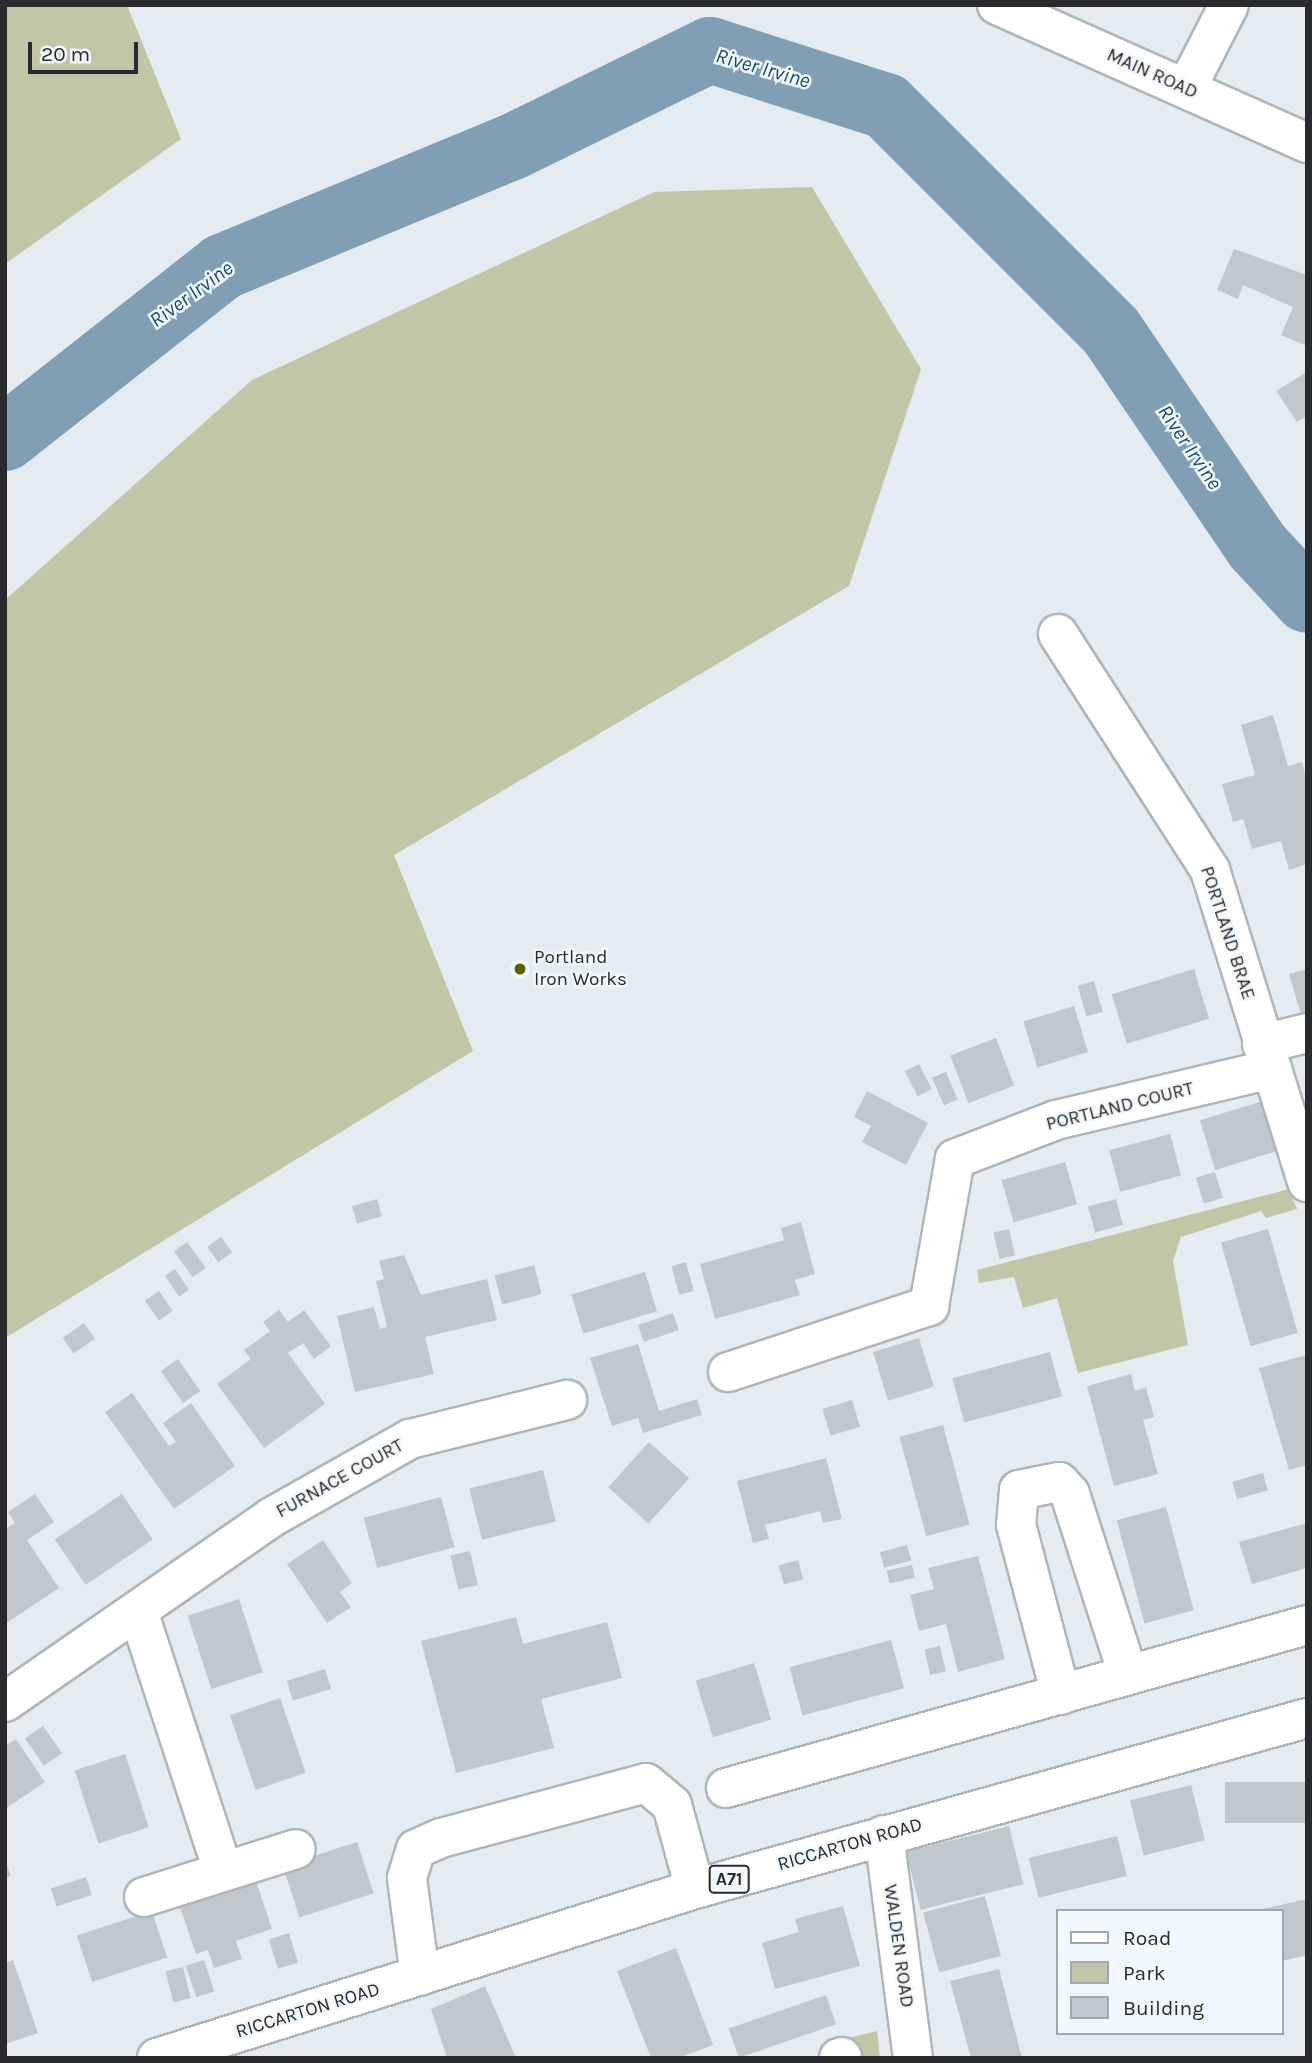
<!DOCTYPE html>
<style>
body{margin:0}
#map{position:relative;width:1312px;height:2063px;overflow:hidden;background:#e5ecf1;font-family:Karla,sans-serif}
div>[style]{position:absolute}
.green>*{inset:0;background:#c0c6a6}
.river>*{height:66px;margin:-33px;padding:0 33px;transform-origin:33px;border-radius:33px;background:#819fb4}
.building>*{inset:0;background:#c1c8cd;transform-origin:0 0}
.roads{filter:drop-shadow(2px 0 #afb6ba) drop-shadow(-2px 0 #afb6ba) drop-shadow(0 2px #afb6ba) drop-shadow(0 -2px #afb6ba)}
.minor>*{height:38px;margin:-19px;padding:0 19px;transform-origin:19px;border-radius:19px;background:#fff}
.major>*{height:38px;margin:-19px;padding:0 19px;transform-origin:19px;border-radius:19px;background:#fff}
.dots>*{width:19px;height:19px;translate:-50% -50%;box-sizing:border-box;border:4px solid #f2f9fe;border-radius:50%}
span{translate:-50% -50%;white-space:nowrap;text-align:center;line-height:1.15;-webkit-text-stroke:5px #f2f9fe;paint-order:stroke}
.shield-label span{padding:2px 5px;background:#f2f9fe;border:2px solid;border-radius:5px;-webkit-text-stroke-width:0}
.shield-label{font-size:18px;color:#282b2d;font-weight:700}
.street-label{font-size:19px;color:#282b2d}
.poi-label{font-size:19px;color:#282b2d}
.left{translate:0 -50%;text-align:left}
.water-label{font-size:21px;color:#164c6a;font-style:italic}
.frame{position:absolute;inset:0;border:7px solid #282b2d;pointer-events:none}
.legend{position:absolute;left:1056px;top:1909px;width:228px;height:126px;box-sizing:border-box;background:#f2f9fe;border:2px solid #a1a7aa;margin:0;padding:9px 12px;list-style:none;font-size:21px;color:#282b2d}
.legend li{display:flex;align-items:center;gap:14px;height:35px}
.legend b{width:35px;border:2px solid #a1a7aa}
.scale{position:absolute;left:28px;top:42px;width:110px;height:32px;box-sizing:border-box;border:4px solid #282b2d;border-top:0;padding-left:9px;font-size:21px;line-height:24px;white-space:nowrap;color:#282b2d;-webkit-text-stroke:5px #f2f9fe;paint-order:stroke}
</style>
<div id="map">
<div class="green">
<div style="clip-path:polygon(5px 5px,127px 5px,181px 139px,5px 264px)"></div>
<div style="clip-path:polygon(812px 187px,921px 369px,849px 586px,394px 855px,473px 1051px,5px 1338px,5px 600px,252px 380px,654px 192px)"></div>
<div style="clip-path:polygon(1289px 1189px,1297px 1209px,1266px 1218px,1261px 1211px,1181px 1237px,1173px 1261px,1188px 1345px,1078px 1373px,1057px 1298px,1023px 1308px,1014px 1277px,979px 1283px,977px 1270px)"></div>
<div style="clip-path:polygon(877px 2031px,880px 2058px,853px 2058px,849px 2038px)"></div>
</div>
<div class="river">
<div style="left:5px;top:438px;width:276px;rotate:-38.2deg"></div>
<div style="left:222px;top:267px;width:312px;rotate:-22.5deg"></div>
<div style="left:510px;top:148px;width:223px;rotate:-26.1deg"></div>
<div style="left:710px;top:50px;width:185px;rotate:17.7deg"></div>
<div style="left:886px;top:106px;width:318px;rotate:45deg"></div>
<div style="left:1111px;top:331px;width:261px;rotate:55.8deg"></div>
<div style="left:1258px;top:547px;width:72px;rotate:47.2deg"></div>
</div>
<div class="building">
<div style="clip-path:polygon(1234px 249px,1307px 275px,1307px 346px,1281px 335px,1293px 307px,1243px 285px,1238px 299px,1217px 290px)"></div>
<div style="clip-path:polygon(1307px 372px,1307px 416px,1297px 422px,1276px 391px)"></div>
<div style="clip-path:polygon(1273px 715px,1288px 766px,1302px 762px,1307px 780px,1307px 864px,1289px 870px,1281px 841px,1252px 849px,1243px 819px,1233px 822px,1222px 784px,1255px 775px,1241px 725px)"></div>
<div style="left:1194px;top:969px;width:52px;height:86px;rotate:73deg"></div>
<div style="clip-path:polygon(1307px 969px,1307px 1024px,1304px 1025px,1289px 974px)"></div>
<div style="left:1094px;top:981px;width:32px;height:17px;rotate:74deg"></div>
<div style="left:1074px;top:1006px;width:48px;height:53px;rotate:73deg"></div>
<div style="left:996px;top:1038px;width:51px;height:49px;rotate:69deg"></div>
<div style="left:919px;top:1064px;width:28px;height:16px;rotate:63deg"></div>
<div style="left:946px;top:1072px;width:30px;height:15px;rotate:67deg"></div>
<div style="clip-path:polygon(867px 1091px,928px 1123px,906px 1165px,862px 1142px,871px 1126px,854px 1117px)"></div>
<div style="left:1263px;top:1101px;width:52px;height:66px;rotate:73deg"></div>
<div style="left:1170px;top:1134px;width:43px;height:63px;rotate:75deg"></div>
<div style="left:1065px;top:1162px;width:44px;height:66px;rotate:74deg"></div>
<div style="left:1215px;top:1172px;width:27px;height:20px;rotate:73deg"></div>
<div style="left:377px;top:1199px;width:18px;height:26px;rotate:74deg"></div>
<div style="left:1116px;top:1199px;width:27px;height:29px;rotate:75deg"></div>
<div style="clip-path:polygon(801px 1222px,815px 1274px,795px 1280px,800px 1295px,715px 1319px,700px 1264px,784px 1240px,781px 1228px)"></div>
<div style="left:1009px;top:1229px;width:27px;height:16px;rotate:77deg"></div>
<div style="left:1268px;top:1229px;width:108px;height:49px;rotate:74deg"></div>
<div style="left:221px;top:1237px;width:19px;height:17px;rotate:54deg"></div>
<div style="left:187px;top:1242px;width:32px;height:16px;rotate:54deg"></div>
<div style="clip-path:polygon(404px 1255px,421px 1295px,487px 1279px,497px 1320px,425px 1337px,434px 1374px,355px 1392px,337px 1316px,374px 1307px,380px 1329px,387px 1327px,376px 1281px,384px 1279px,379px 1261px)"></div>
<div style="left:686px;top:1262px;width:30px;height:15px;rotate:75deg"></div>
<div style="left:534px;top:1265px;width:30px;height:41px;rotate:75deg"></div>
<div style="left:175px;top:1269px;width:25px;height:12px;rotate:56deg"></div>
<div style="left:645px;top:1272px;width:41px;height:77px;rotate:73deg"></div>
<div style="left:159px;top:1291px;width:24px;height:17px;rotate:55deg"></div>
<div style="clip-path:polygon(279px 1310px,288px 1322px,304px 1310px,331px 1346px,314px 1359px,303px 1343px,288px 1353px,325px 1404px,264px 1448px,217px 1384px,251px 1359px,244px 1350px,270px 1331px,263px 1322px)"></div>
<div style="left:673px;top:1313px;width:18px;height:37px;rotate:71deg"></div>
<div style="left:84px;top:1323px;width:19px;height:26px;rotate:55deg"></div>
<div style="left:919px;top:1338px;width:51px;height:48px;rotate:73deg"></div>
<div style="clip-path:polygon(638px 1344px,659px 1411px,697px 1399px,702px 1415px,643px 1433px,638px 1418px,612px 1426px,590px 1358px)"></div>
<div style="left:1050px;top:1352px;width:46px;height:101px;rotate:75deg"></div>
<div style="clip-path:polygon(1306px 1355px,1307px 1465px,1289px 1470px,1259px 1368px)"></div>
<div style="left:178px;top:1359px;width:39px;height:21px;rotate:55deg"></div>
<div style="clip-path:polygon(1131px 1374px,1135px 1391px,1146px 1387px,1154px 1417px,1143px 1420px,1158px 1474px,1114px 1486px,1087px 1386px)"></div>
<div style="clip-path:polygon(132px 1393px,169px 1446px,176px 1442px,163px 1423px,191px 1403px,235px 1466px,174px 1509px,105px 1412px)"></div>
<div style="left:852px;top:1400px;width:28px;height:31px;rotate:73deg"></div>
<div style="left:943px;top:1425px;width:103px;height:45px;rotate:75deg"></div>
<div style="left:649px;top:1442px;width:54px;height:61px;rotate:42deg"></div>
<div style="clip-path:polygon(826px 1458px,842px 1519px,823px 1523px,820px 1511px,765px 1525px,769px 1539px,753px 1543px,737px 1481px)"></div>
<div style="left:543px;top:1470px;width:53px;height:76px;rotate:76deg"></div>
<div style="left:1263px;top:1473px;width:18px;height:32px;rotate:74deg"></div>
<div style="clip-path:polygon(35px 1494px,54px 1522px,27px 1540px,59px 1588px,5px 1624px,5px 1529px,15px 1523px,8px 1512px)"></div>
<div style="left:122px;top:1494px;width:55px;height:81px;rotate:56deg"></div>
<div style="left:441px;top:1497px;width:52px;height:80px;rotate:75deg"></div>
<div style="left:1166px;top:1507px;width:107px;height:51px;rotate:75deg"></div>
<div style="clip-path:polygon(1307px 1523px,1307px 1568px,1252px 1584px,1239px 1542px)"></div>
<div style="clip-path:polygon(323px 1540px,352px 1583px,340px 1592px,351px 1607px,327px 1623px,287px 1564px)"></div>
<div style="left:907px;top:1545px;width:16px;height:28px;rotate:75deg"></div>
<div style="left:470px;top:1551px;width:35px;height:20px;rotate:77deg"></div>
<div style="clip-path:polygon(978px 1556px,1005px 1659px,958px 1672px,946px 1624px,919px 1631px,910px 1595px,934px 1589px,928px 1568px)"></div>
<div style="left:798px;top:1560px;width:20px;height:20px;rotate:75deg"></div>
<div style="left:912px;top:1565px;width:13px;height:26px;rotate:77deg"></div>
<div style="left:239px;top:1599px;width:77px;height:54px;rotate:72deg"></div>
<div style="clip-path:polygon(516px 1617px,523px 1644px,607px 1622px,622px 1678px,541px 1699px,554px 1748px,456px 1773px,421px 1641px)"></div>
<div style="left:891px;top:1640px;width:50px;height:105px;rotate:75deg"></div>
<div style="left:940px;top:1646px;width:26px;height:16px;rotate:77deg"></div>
<div style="left:754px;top:1663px;width:59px;height:61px;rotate:73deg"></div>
<div style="left:325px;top:1669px;width:21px;height:40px;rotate:73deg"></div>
<div style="left:280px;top:1698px;width:79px;height:53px;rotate:71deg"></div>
<div style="left:43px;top:1726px;width:33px;height:22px;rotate:55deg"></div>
<div style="clip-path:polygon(16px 1739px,45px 1782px,5px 1809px,5px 1746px)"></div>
<div style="left:125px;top:1754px;width:77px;height:53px;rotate:72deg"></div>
<div style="left:1307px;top:1782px;width:41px;height:82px;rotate:90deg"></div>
<div style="left:1191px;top:1785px;width:57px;height:63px;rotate:76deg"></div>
<div style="left:1009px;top:1826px;width:60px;height:106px;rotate:76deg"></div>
<div style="left:1117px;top:1836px;width:41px;height:91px;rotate:76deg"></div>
<div style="left:357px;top:1842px;width:54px;height:78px;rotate:72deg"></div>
<div style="clip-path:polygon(5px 1860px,11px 1876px,5px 1878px)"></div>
<div style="left:86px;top:1877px;width:19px;height:37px;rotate:72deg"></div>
<div style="clip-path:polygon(256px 1881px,272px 1929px,236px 1941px,242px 1959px,214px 1968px,208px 1950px,196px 1954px,180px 1907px)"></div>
<div style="left:985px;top:1896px;width:62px;height:64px;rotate:75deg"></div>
<div style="clip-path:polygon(1307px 1899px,1307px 1955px,1282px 1961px,1282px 1911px,1257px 1910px)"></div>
<div style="clip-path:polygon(843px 1906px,860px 1966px,775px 1989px,762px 1943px,799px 1932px,795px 1919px)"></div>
<div style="left:152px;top:1911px;width:49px;height:79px;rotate:72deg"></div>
<div style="left:289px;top:1933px;width:31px;height:21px;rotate:73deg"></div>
<div style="clip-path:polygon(676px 1948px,713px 2045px,678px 2058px,651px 2058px,617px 1971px)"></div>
<div style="clip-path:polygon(13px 1960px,38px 2033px,5px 2044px,5px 1963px)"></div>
<div style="left:204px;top:1960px;width:33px;height:19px;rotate:72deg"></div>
<div style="left:183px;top:1967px;width:32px;height:18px;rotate:76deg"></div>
<div style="clip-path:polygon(999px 1969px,1022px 2058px,971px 2058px,950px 1981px)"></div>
<div style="clip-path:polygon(485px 1986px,516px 2058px,447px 2058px,431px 2009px)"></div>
<div style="left:826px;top:1995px;width:31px;height:103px;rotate:71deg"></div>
</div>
<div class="roads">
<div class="minor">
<div style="left:1186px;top:89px;width:94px;rotate:-62.9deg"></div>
<div style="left:1058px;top:634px;width:281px;rotate:57.2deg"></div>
<div style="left:1210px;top:870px;width:327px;rotate:72.7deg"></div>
<div style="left:1262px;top:1044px;width:46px;rotate:-13.7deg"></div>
<div style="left:728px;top:1372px;width:212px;rotate:-18.2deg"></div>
<div style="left:929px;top:1306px;width:149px;rotate:-80deg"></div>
<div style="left:955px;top:1159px;width:108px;rotate:-21.1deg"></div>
<div style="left:1056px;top:1120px;width:222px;rotate:-13.3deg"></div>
<div style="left:138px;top:1611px;width:270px;rotate:71.9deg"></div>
<div style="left:1061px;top:1695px;width:176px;rotate:-104.8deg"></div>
<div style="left:1016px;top:1525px;width:35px;rotate:-85deg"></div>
<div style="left:1019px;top:1490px;width:41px;rotate:-11.3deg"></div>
<div style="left:1059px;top:1482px;width:16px;rotate:47deg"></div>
<div style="left:1070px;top:1494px;width:190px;rotate:72.2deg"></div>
<div style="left:5px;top:1702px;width:325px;rotate:-34.7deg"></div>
<div style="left:272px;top:1517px;width:159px;rotate:-29.5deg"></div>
<div style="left:410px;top:1439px;width:162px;rotate:-14deg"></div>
<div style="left:726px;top:1788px;width:603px;rotate:-15.67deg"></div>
<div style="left:884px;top:1835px;width:225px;rotate:82.6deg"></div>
<div style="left:144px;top:1897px;width:159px;rotate:-17.5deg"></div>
<div style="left:420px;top:1976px;width:99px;rotate:-97.6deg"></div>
<div style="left:407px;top:1878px;width:30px;rotate:-73deg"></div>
<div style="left:416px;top:1849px;width:27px;rotate:-24deg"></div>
<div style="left:441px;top:1838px;width:212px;rotate:-15deg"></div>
<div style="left:646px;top:1783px;width:34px;rotate:40deg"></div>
<div style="left:672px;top:1805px;width:87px;rotate:74.7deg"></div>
<div style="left:839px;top:2058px;width:3px;rotate:-18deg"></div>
</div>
<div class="major">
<div style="left:997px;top:5px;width:339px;rotate:24deg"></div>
<div style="left:157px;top:2058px;width:564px;rotate:-17.44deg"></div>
<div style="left:695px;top:1889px;width:635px;rotate:-15.61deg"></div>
</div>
</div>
<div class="dots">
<div style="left:520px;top:969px;background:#586200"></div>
</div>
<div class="shield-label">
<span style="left:729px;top:1879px">A71</span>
</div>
<div class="street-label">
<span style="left:1152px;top:74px;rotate:24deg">MAIN ROAD</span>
<span style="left:1227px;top:933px;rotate:72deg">PORTLAND BRAE</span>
<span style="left:1120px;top:1107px;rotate:-14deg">PORTLAND COURT</span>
<span style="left:340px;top:1479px;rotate:-29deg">FURNACE COURT</span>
<span style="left:850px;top:1845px;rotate:-16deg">RICCARTON ROAD</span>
<span style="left:898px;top:1946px;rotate:82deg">WALDEN ROAD</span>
<span style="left:308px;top:2011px;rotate:-17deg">RICCARTON ROAD</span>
</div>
<div class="poi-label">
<span class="left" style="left:534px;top:969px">Portland<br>Iron Works</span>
</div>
<div class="water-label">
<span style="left:763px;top:68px;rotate:16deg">River Irvine</span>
<span style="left:191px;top:294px;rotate:-36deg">River Irvine</span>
<span style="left:1190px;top:447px;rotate:56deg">River Irvine</span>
</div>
<div class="frame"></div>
<ul class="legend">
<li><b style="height:9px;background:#fff"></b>Road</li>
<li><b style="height:19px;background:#c0c6a6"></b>Park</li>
<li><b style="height:19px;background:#c1c8cd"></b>Building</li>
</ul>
<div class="scale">20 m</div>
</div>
